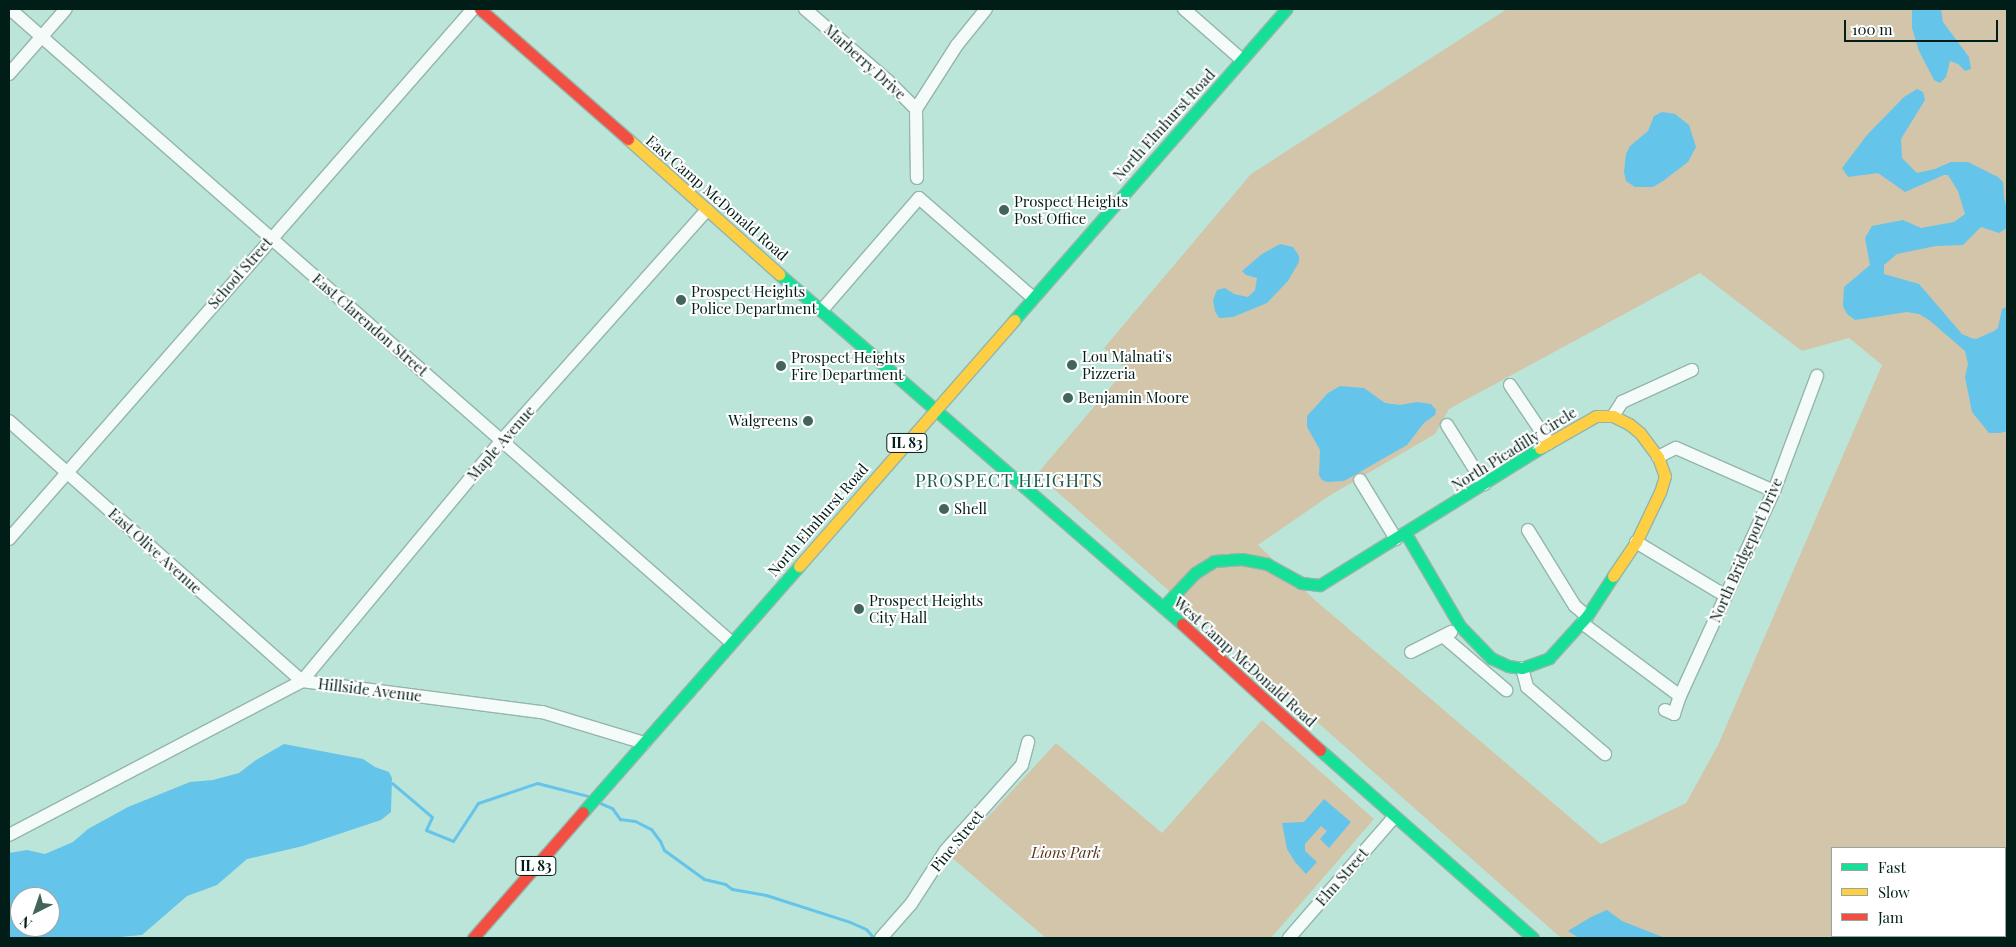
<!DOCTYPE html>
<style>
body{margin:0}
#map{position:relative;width:2016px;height:947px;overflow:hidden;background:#bce5d9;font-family:"Playfair Display",serif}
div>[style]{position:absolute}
.green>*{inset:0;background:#d3c5aa}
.water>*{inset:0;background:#65c4e9}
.stream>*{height:3px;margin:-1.5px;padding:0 1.5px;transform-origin:1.5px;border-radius:1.5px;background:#65c4e9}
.roads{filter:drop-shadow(1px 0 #94b5ac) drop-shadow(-1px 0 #94b5ac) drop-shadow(0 1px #94b5ac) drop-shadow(0 -1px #94b5ac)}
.street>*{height:12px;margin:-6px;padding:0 6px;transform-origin:6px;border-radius:6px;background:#f5fbf9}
.fast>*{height:11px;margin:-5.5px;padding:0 5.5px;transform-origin:5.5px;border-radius:5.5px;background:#16e098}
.slow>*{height:11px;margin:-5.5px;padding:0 5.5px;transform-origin:5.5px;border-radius:5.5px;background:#ffcf43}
.jam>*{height:11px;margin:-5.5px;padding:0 5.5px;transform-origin:5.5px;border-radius:5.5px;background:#f24e42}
.dots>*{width:14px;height:14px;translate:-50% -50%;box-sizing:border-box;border:2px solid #fff;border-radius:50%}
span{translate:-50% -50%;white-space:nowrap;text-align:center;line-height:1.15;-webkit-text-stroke:4px #fff;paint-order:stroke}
.shield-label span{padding:1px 4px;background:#fff;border:1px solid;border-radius:4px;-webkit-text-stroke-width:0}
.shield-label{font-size:14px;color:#001e17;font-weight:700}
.street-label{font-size:15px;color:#001e17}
.poi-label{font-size:15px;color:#001e17}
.left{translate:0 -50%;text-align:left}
.right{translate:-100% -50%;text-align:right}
.park-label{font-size:15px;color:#573319;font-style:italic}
.quarter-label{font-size:18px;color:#1d5749;letter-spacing:1px}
.frame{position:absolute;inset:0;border:10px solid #001e17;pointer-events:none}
.legend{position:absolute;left:1831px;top:847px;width:175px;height:90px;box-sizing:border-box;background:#fff;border:1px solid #99a5a2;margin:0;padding:6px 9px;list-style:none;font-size:15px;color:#001e17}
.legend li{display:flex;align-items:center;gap:10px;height:25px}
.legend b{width:25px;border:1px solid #99a5a2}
.north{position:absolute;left:10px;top:887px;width:50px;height:50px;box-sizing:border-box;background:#fff;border:1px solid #99a5a2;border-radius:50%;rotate:221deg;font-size:14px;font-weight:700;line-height:20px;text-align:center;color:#001e17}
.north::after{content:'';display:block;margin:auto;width:18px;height:22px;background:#42645b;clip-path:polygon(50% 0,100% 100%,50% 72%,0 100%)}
.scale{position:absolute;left:1844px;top:20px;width:154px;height:22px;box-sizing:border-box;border:2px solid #001e17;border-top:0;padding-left:6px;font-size:15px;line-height:18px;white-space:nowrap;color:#001e17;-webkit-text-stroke:4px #fff;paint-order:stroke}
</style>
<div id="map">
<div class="green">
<div style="clip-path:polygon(evenodd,1507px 9px,2007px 9px,2007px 938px,1561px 938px,1037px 474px,1126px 369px,1104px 348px,1251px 174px,1507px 9px,1700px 273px,1802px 351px,1849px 338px,1882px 365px,1718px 745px,1686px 803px,1601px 844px,1316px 601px,1258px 545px,1329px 496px,1435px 434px,1449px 409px,1700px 273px,1507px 9px,1832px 848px,2005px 848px,2005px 936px,1832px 936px,1832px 848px)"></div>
<div style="clip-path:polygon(1262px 720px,1374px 819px,1271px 938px,1046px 938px,951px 857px,1056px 743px,1162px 833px)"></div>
</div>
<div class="water">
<div style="clip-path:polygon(1912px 9px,1941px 9px,1943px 22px,1969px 57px,1971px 69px,1965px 71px,1958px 64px,1950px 61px,1946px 77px,1940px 83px,1934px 80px,1919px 51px,1912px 28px)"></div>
<div style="clip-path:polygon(1917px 89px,1923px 92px,1925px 100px,1901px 139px,1902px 158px,1917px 173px,1935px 169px,1951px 162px,1968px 162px,1998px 177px,2003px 182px,2004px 198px,2007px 209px,2007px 228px,1999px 233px,1981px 227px,1963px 245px,1936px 246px,1897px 254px,1884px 265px,1884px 274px,1919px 284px,1962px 334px,1971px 338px,1976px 339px,1994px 331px,1998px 328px,2002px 309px,2007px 307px,2007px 431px,2000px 433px,1989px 433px,1972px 412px,1965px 377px,1968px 364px,1965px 351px,1929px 320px,1919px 314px,1907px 312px,1855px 320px,1847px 314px,1843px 306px,1844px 287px,1870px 265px,1865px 238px,1872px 226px,1903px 220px,1921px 228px,1954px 222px,1965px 214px,1958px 191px,1948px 175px,1944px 175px,1905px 192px,1878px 173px,1848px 177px,1842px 168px,1867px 135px,1904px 97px)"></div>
<div style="clip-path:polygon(1662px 112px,1675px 114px,1689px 125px,1696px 147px,1688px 162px,1663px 181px,1653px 187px,1635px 187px,1626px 181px,1624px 172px,1626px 154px,1630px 146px,1648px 131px,1654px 116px)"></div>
<div style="clip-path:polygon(1280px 244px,1293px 247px,1299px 256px,1299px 262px,1288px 281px,1267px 303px,1233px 317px,1219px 318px,1215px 311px,1213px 300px,1217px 290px,1225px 288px,1234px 294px,1248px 297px,1255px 290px,1257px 278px,1246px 275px,1242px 271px,1262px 254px)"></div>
<div style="clip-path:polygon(1340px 386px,1364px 388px,1385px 403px,1400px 405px,1417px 402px,1431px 404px,1436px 410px,1435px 415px,1424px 423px,1407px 445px,1344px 481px,1327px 482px,1322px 480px,1319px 475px,1320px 450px,1307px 427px,1307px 416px,1328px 393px)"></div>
<div style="clip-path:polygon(evenodd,284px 744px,363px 759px,375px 767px,389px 772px,392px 778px,391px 812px,381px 820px,303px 846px,247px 859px,217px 885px,187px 896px,142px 935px,109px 938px,9px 938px,9px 853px,27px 850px,45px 854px,73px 842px,88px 829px,128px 807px,190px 782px,213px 780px,239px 773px,256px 760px,284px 744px,20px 897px,50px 897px,50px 927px,20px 927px,20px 897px)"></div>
<div style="clip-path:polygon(1324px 799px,1351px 822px,1329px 848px,1320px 839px,1327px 831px,1321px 826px,1305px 844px,1305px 851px,1317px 862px,1306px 874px,1295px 862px,1287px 849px,1282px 823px,1304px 822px)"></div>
<div style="clip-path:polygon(1607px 910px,1622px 921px,1665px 938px,1579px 938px,1568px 931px,1591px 917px)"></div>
</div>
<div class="stream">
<div style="left:392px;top:783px;width:52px;rotate:40.4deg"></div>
<div style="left:432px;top:817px;width:14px;rotate:115deg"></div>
<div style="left:426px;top:830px;width:29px;rotate:22deg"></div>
<div style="left:453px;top:841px;width:45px;rotate:-56.7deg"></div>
<div style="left:478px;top:803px;width:62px;rotate:-18.7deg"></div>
<div style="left:537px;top:783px;width:53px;rotate:14.3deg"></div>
<div style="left:600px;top:803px;width:13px;rotate:23deg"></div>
<div style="left:612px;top:808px;width:14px;rotate:54deg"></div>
<div style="left:620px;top:819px;width:15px;rotate:8deg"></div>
<div style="left:635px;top:821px;width:18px;rotate:27deg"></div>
<div style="left:651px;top:829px;width:15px;rotate:53deg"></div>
<div style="left:660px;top:841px;width:10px;rotate:66deg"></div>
<div style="left:664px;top:850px;width:49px;rotate:35.9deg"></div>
<div style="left:704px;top:879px;width:22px;rotate:13deg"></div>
<div style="left:725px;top:884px;width:9px;rotate:36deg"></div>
<div style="left:732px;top:889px;width:35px;rotate:10deg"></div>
<div style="left:766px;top:895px;width:88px;rotate:17.8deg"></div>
<div style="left:850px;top:922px;width:17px;rotate:24deg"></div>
<div style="left:866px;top:929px;width:9px;rotate:49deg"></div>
<div style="left:2005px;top:919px;width:2px;rotate:-27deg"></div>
<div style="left:1980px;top:938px;width:3px;rotate:-45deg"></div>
</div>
<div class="roads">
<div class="street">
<div style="left:10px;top:9px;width:959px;rotate:41.28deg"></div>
<div style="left:805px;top:9px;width:110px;rotate:40.9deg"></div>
<div style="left:888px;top:81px;width:40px;rotate:45deg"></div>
<div style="left:916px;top:109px;width:69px;rotate:89.2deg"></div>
<div style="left:1184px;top:9px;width:77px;rotate:41.3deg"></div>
<div style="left:9px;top:74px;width:86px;rotate:-48.8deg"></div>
<div style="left:916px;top:109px;width:76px;rotate:-57.4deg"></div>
<div style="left:957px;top:45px;width:46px;rotate:-51.1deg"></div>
<div style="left:822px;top:310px;width:148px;rotate:-49.1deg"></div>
<div style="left:919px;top:198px;width:150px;rotate:41.2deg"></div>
<div style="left:1510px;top:385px;width:70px;rotate:56.1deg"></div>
<div style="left:1613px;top:416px;width:17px;rotate:-57deg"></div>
<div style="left:1622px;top:402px;width:77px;rotate:-24.6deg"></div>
<div style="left:9px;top:421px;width:392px;rotate:41.6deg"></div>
<div style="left:302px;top:681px;width:313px;rotate:-50.3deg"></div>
<div style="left:502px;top:440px;width:308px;rotate:-48.3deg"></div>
<div style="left:1447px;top:425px;width:70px;rotate:57.9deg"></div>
<div style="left:1658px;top:457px;width:20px;rotate:-27deg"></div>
<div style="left:1676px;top:448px;width:107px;rotate:23.7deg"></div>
<div style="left:1360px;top:480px;width:69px;rotate:58.6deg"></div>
<div style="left:1528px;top:530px;width:89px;rotate:58.3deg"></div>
<div style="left:1575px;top:606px;width:16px;rotate:40deg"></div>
<div style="left:9px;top:539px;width:704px;rotate:-48.8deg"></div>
<div style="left:1636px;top:542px;width:105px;rotate:31deg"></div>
<div style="left:1582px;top:623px;width:122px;rotate:36.7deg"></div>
<div style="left:1444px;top:637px;width:82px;rotate:40.5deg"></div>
<div style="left:1411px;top:652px;width:45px;rotate:-26.6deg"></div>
<div style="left:1522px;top:668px;width:20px;rotate:75deg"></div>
<div style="left:1527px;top:687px;width:103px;rotate:40.7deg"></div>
<div style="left:1665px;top:710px;width:10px;rotate:24deg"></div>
<div style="left:1674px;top:714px;width:19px;rotate:-72deg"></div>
<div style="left:1680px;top:696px;width:226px;rotate:-65.4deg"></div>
<div style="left:1774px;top:491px;width:123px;rotate:-69.5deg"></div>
<div style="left:9px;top:835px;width:331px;rotate:-27.7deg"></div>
<div style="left:302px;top:681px;width:242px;rotate:7.4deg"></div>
<div style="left:542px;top:712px;width:107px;rotate:16.9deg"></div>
<div style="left:881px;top:938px;width:45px;rotate:-48.6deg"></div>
<div style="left:911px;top:904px;width:64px;rotate:-57.1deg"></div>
<div style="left:946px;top:850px;width:114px;rotate:-48.2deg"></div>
<div style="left:1022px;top:765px;width:24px;rotate:-75deg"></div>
<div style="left:1289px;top:938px;width:160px;rotate:-49deg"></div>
</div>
<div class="fast">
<div style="left:779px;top:274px;width:534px;rotate:40.97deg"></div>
<div style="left:1014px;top:320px;width:413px;rotate:-48.8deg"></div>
<div style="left:1406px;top:534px;width:107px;rotate:59.6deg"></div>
<div style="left:1460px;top:626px;width:45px;rotate:45.9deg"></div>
<div style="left:1491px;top:658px;width:19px;rotate:25deg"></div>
<div style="left:1508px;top:666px;width:14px;rotate:8deg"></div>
<div style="left:1522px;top:668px;width:29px;rotate:-20deg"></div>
<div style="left:1549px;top:658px;width:57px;rotate:-47.9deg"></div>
<div style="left:1587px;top:616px;width:48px;rotate:-57deg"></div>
<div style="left:1163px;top:607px;width:47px;rotate:-46.7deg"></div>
<div style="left:1195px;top:573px;width:22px;rotate:-32deg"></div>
<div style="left:1214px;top:561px;width:28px;rotate:-4deg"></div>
<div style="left:1242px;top:559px;width:25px;rotate:11deg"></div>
<div style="left:1267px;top:564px;width:39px;rotate:29deg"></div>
<div style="left:1301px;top:583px;width:19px;rotate:6deg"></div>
<div style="left:1320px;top:585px;width:259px;rotate:-31.9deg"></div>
<div style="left:1320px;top:750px;width:284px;rotate:41.4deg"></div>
<div style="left:583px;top:812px;width:327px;rotate:-48.7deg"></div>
</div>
<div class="slow">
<div style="left:628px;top:139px;width:203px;rotate:41.8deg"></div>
<div style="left:1540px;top:448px;width:64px;rotate:-29.7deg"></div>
<div style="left:1596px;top:416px;width:17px"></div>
<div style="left:1613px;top:416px;width:18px;rotate:27deg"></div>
<div style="left:1629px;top:424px;width:14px;rotate:39deg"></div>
<div style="left:1640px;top:433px;width:30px;rotate:53deg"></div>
<div style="left:1658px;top:457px;width:20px;rotate:70deg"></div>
<div style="left:1665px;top:476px;width:17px;rotate:107deg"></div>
<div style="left:1660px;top:492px;width:55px;rotate:115.6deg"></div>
<div style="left:1636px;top:542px;width:41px;rotate:124.1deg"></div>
<div style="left:799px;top:566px;width:327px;rotate:-48.8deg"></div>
</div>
<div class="jam">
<div style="left:480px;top:9px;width:197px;rotate:41.3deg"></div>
<div style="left:1182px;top:624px;width:187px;rotate:42.4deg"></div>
<div style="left:473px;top:938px;width:167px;rotate:-48.9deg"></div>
</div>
</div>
<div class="dots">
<div style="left:1004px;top:210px;background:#42645b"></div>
<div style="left:681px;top:300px;background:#42645b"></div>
<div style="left:1072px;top:365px;background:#42645b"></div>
<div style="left:781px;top:366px;background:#42645b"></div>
<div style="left:1068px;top:398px;background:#42645b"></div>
<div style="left:808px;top:421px;background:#42645b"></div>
<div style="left:944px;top:509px;background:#42645b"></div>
<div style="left:859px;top:609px;background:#42645b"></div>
</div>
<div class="shield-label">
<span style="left:907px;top:443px">IL 83</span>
<span style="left:536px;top:866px">IL 83</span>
</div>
<div class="street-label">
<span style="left:865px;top:62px;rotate:42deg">Marberry Drive</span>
<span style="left:1164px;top:125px;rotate:-48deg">North Elmhurst Road</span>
<span style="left:717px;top:198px;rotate:41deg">East Camp McDonald Road</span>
<span style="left:240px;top:273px;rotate:-49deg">School Street</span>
<span style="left:370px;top:325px;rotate:41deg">East Clarendon Street</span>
<span style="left:501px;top:443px;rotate:-49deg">Maple Avenue</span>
<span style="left:1514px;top:449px;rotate:-32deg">North Picadilly Circle</span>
<span style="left:818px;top:520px;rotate:-49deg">North Elmhurst Road</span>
<span style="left:1746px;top:550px;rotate:-66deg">North Bridgeport Drive</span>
<span style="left:155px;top:551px;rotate:42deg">East Olive Avenue</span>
<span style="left:1245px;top:662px;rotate:42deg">West Camp McDonald Road</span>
<span style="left:370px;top:690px;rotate:7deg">Hillside Avenue</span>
<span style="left:957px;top:841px;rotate:-51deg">Pine Street</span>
<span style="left:1342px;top:877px;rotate:-49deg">Elm Street</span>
</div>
<div class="poi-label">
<span class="left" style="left:1014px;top:210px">Prospect Heights<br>Post Office</span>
<span class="left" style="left:691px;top:300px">Prospect Heights<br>Police Department</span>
<span class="left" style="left:1082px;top:365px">Lou Malnati's<br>Pizzeria</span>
<span class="left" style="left:791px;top:366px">Prospect Heights<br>Fire Department</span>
<span class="left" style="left:1078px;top:398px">Benjamin Moore</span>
<span class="right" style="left:798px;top:421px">Walgreens</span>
<span class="left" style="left:954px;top:509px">Shell</span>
<span class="left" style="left:869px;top:609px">Prospect Heights<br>City Hall</span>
</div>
<div class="park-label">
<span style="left:1066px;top:853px">Lions Park</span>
</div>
<div class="quarter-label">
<span style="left:1009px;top:480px">PROSPECT HEIGHTS</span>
</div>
<div class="frame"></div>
<ul class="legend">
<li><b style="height:6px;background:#16e098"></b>Fast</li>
<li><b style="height:6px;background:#ffcf43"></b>Slow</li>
<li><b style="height:6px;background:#f24e42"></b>Jam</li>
</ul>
<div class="north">N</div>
<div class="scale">100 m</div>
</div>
